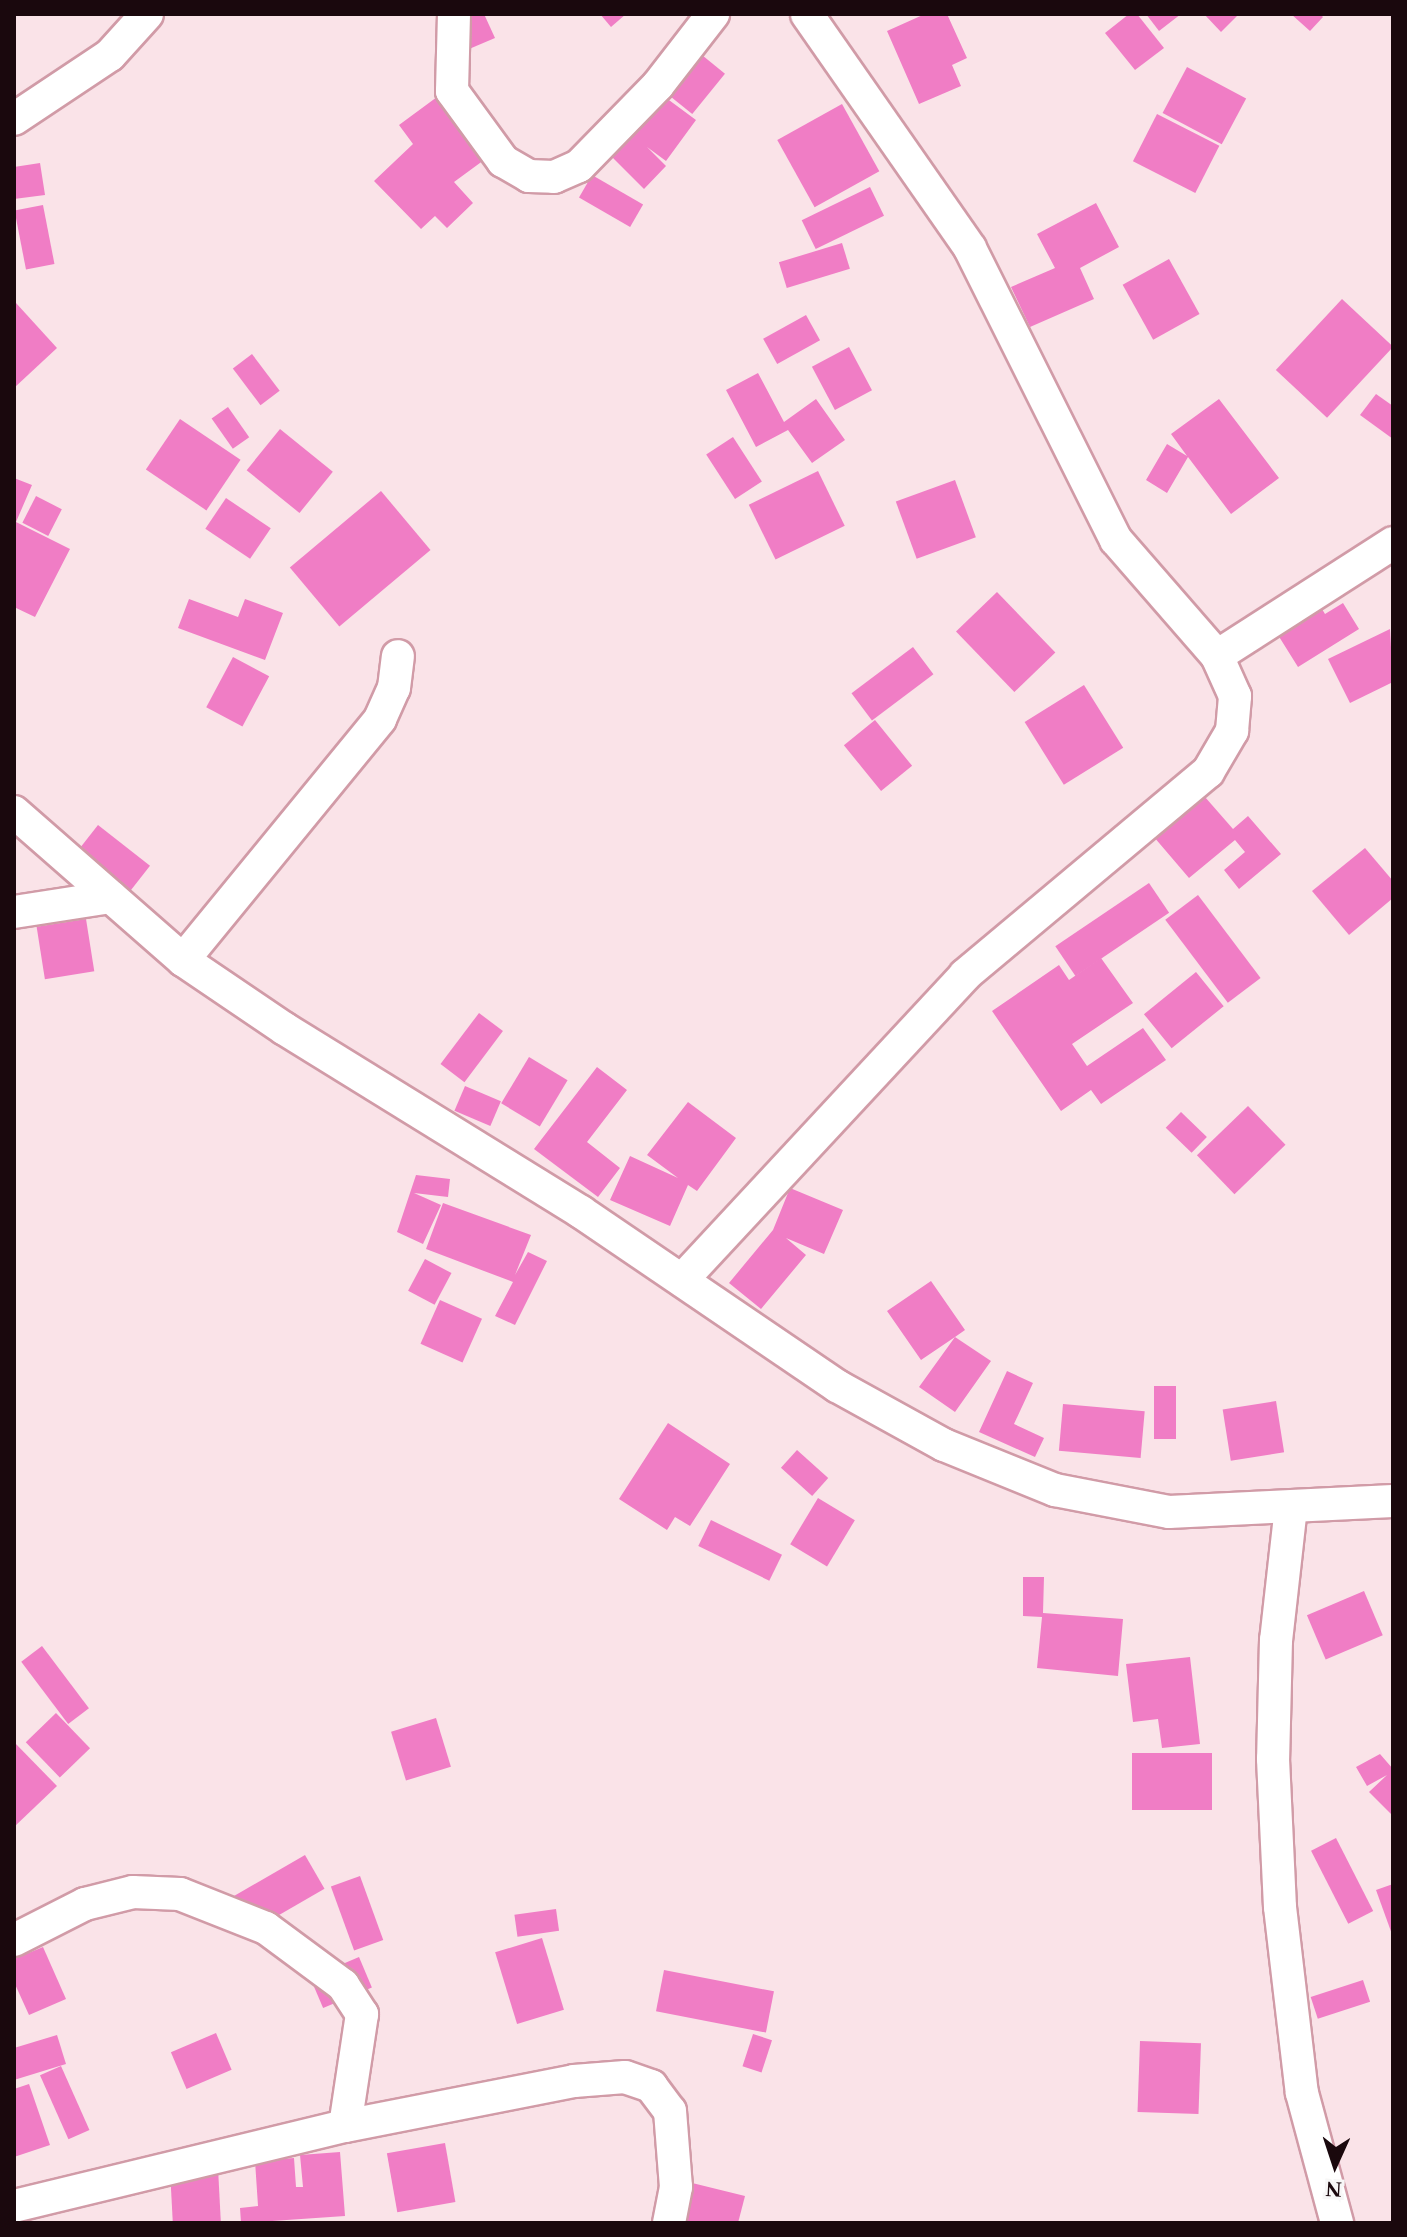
<!DOCTYPE html>
<style>
body{margin:0}
#map{position:relative;width:1407px;height:2237px;overflow:hidden;background:#fae3e8;font-family:"Times New Roman",serif}
div>[style]{position:absolute}
.building>*{inset:0;background:#f07dc5;transform-origin:0 0}
.roads{filter:drop-shadow(2px 0 #d19ba7) drop-shadow(-2px 0 #d19ba7) drop-shadow(0 2px #d19ba7) drop-shadow(0 -2px #d19ba7)}
.street>*{height:32px;margin:-16px;padding:0 16px;transform-origin:16px;border-radius:16px;background:#fff}
span{translate:-50% -50%;white-space:nowrap;text-align:center;line-height:1.15;-webkit-text-stroke:8px #f7f7f7;paint-order:stroke}
.frame{position:absolute;inset:0;border:16px solid #1a080d;pointer-events:none}
.north{position:absolute;left:1295px;top:2125px;width:80px;height:80px;-webkit-text-stroke:6px #f7f7f7;paint-order:stroke;rotate:183deg;font-size:22px;font-weight:700;line-height:32px;text-align:center;color:#1a080d}
.north::after{content:'';display:block;margin:auto;width:28px;height:36px;background:#1a080d;clip-path:polygon(50% 0,100% 100%,50% 72%,0 100%)}
</style>
<div id="map">
<div class="building">
<div style="clip-path:polygon(446px 14px,484px 14px,495px 38px,462px 52px)"></div>
<div style="clip-path:polygon(600px 14px,626px 14px,611px 27px)"></div>
<div style="clip-path:polygon(925px 14px,947px 14px,967px 58px,952px 65px,961px 86px,919px 104px,887px 31px)"></div>
<div style="clip-path:polygon(1129px 14px,1137px 14px,1164px 48px,1135px 70px,1105px 33px)"></div>
<div style="clip-path:polygon(1146px 14px,1181px 14px,1159px 31px)"></div>
<div style="clip-path:polygon(1204px 14px,1239px 14px,1221px 32px)"></div>
<div style="clip-path:polygon(1291px 14px,1320px 14px,1323px 17px,1310px 31px)"></div>
<div style="left:697px;top:51px;width:36px;height:52px;rotate:39deg"></div>
<div style="left:1187px;top:67px;width:67px;height:52px;rotate:28deg"></div>
<div style="clip-path:polygon(654px 89px,696px 120px,666px 161px,647px 147px,666px 166px,644px 189px,607px 152px)"></div>
<div style="clip-path:polygon(437px 97px,484px 160px,454px 182px,473px 203px,447px 228px,435px 216px,421px 229px,374px 181px,413px 144px,399px 125px)"></div>
<div style="left:842px;top:104px;width:77px;height:74px;rotate:61deg"></div>
<div style="left:1157px;top:114px;width:70px;height:53px;rotate:27deg"></div>
<div style="clip-path:polygon(40px 163px,45px 195px,14px 199px,14px 167px)"></div>
<div style="left:592px;top:175px;width:59px;height:26px;rotate:30deg"></div>
<div style="left:870px;top:187px;width:32px;height:76px;rotate:64deg"></div>
<div style="clip-path:polygon(1096px 203px,1119px 247px,1080px 268px,1094px 299px,1030px 327px,1011px 287px,1055px 268px,1037px 234px)"></div>
<div style="left:43px;top:205px;width:60px;height:29px;rotate:79deg"></div>
<div style="left:842px;top:243px;width:27px;height:66px;rotate:73deg"></div>
<div style="left:1169px;top:259px;width:63px;height:53px;rotate:61deg"></div>
<div style="left:1342px;top:299px;width:70px;height:97px;rotate:43deg"></div>
<div style="clip-path:polygon(16px 303px,57px 348px,14px 388px,14px 305px)"></div>
<div style="left:806px;top:315px;width:29px;height:49px;rotate:61deg"></div>
<div style="left:849px;top:347px;width:49px;height:42px;rotate:62deg"></div>
<div style="left:252px;top:354px;width:46px;height:24px;rotate:53deg"></div>
<div style="clip-path:polygon(758px 373px,784px 422px,816px 399px,845px 440px,812px 463px,788px 430px,756px 447px,726px 390px)"></div>
<div style="clip-path:polygon(1376px 394px,1393px 406px,1393px 439px,1360px 415px)"></div>
<div style="clip-path:polygon(1219px 399px,1279px 478px,1231px 514px,1188px 457px,1167px 493px,1146px 480px,1167px 444px,1187px 456px,1171px 434px)"></div>
<div style="left:228px;top:407px;width:37px;height:20px;rotate:55deg"></div>
<div style="left:180px;top:419px;width:73px;height:61px;rotate:34deg"></div>
<div style="left:280px;top:429px;width:68px;height:53px;rotate:39deg"></div>
<div style="left:733px;top:437px;width:53px;height:32px;rotate:57deg"></div>
<div style="left:818px;top:471px;width:61px;height:77px;rotate:64deg"></div>
<div style="clip-path:polygon(14px 478px,32px 485px,16px 522px,70px 549px,35px 617px,14px 607px)"></div>
<div style="left:955px;top:480px;width:61px;height:63px;rotate:70deg"></div>
<div style="left:381px;top:491px;width:77px;height:119px;rotate:50deg"></div>
<div style="left:36px;top:496px;width:29px;height:30px;rotate:27deg"></div>
<div style="left:226px;top:498px;width:54px;height:37px;rotate:34deg"></div>
<div style="clip-path:polygon(1305px 581px,1325px 614px,1343px 603px,1359px 629px,1298px 667px,1261px 608px)"></div>
<div style="left:997px;top:592px;width:84px;height:57px;rotate:46deg"></div>
<div style="clip-path:polygon(189px 599px,238px 617px,245px 599px,283px 613px,265px 660px,178px 628px)"></div>
<div style="clip-path:polygon(1390px 629px,1393px 682px,1350px 703px,1328px 659px)"></div>
<div style="left:913px;top:647px;width:34px;height:77px;rotate:53deg"></div>
<div style="left:233px;top:657px;width:41px;height:57px;rotate:28deg"></div>
<div style="left:1084px;top:685px;width:74px;height:70px;rotate:58deg"></div>
<div style="left:875px;top:720px;width:59px;height:40px;rotate:51deg"></div>
<div style="clip-path:polygon(1198px 789px,1233px 829px,1248px 816px,1281px 854px,1239px 889px,1224px 870px,1245px 852px,1235px 840px,1189px 878px,1148px 830px)"></div>
<div style="left:98px;top:825px;width:66px;height:35px;rotate:38deg"></div>
<div style="clip-path:polygon(1365px 848px,1393px 881px,1393px 898px,1349px 935px,1312px 891px)"></div>
<div style="left:1149px;top:883px;width:36px;height:113px;rotate:56deg"></div>
<div style="left:1198px;top:895px;width:104px;height:41px;rotate:53deg"></div>
<div style="left:86px;top:919px;width:53px;height:50px;rotate:81deg"></div>
<div style="clip-path:polygon(1101px 958px,1133px 1003px,1072px 1044px,1087px 1066px,1143px 1028px,1166px 1060px,1101px 1104px,1091px 1090px,1061px 1111px,992px 1011px,1059px 965px,1069px 980px)"></div>
<div style="left:1196px;top:972px;width:44px;height:67px;rotate:51deg"></div>
<div style="left:479px;top:1013px;width:30px;height:64px;rotate:37deg"></div>
<div style="left:529px;top:1057px;width:45px;height:54px;rotate:31deg"></div>
<div style="clip-path:polygon(597px 1067px,627px 1090px,587px 1142px,620px 1168px,598px 1197px,534px 1149px)"></div>
<div style="left:465px;top:1086px;width:39px;height:27px;rotate:23deg"></div>
<div style="clip-path:polygon(688px 1102px,736px 1138px,697px 1191px,688px 1185px,670px 1226px,610px 1200px,630px 1156px,678px 1178px,647px 1155px)"></div>
<div style="left:1248px;top:1106px;width:54px;height:71px;rotate:46deg"></div>
<div style="left:1181px;top:1112px;width:36px;height:22px;rotate:44deg"></div>
<div style="clip-path:polygon(416px 1175px,450px 1179px,448px 1197px,414px 1193px,441px 1205px,423px 1244px,397px 1232px)"></div>
<div style="clip-path:polygon(790px 1188px,843px 1210px,824px 1254px,786px 1238px,806px 1255px,761px 1309px,729px 1283px,773px 1230px)"></div>
<div style="clip-path:polygon(443px 1203px,531px 1235px,515px 1275px,528px 1252px,547px 1261px,515px 1325px,495px 1316px,513px 1282px,426px 1249px)"></div>
<div style="left:425px;top:1259px;width:30px;height:36px;rotate:28deg"></div>
<div style="clip-path:polygon(931px 1281px,965px 1330px,955px 1337px,991px 1361px,955px 1412px,919px 1387px,955px 1337px,921px 1360px,887px 1311px)"></div>
<div style="left:440px;top:1300px;width:46px;height:48px;rotate:24deg"></div>
<div style="clip-path:polygon(1007px 1371px,1033px 1383px,1014px 1424px,1044px 1438px,1035px 1457px,979px 1432px)"></div>
<div style="left:1154px;top:1386px;width:22px;height:53px"></div>
<div style="left:1276px;top:1401px;width:52px;height:54px;rotate:81deg"></div>
<div style="left:1063px;top:1404px;width:82px;height:47px;rotate:5deg"></div>
<div style="clip-path:polygon(668px 1423px,730px 1464px,690px 1526px,675px 1517px,667px 1530px,619px 1499px)"></div>
<div style="left:797px;top:1450px;width:42px;height:24px;rotate:42deg"></div>
<div style="left:818px;top:1498px;width:43px;height:54px;rotate:31deg"></div>
<div style="left:711px;top:1520px;width:79px;height:29px;rotate:26deg"></div>
<div style="clip-path:polygon(1023px 1577px,1044px 1577px,1043px 1613px,1123px 1619px,1118px 1676px,1037px 1668px,1042px 1617px,1023px 1616px)"></div>
<div style="left:1364px;top:1591px;width:48px;height:62px;rotate:67deg"></div>
<div style="left:42px;top:1646px;width:78px;height:26px;rotate:53deg"></div>
<div style="clip-path:polygon(1190px 1657px,1200px 1744px,1162px 1748px,1158px 1719px,1133px 1722px,1126px 1664px)"></div>
<div style="left:56px;top:1713px;width:49px;height:42px;rotate:46deg"></div>
<div style="left:436px;top:1718px;width:51px;height:47px;rotate:73deg"></div>
<div style="clip-path:polygon(14px 1742px,57px 1786px,14px 1827px)"></div>
<div style="left:1132px;top:1753px;width:80px;height:57px"></div>
<div style="clip-path:polygon(1380px 1754px,1393px 1769px,1393px 1816px,1369px 1792px,1387px 1775px,1367px 1786px,1356px 1767px)"></div>
<div style="left:1336px;top:1838px;width:82px;height:28px;rotate:63deg"></div>
<div style="left:305px;top:1855px;width:39px;height:82px;rotate:60deg"></div>
<div style="left:360px;top:1876px;width:68px;height:31px;rotate:70deg"></div>
<div style="clip-path:polygon(1393px 1884px,1393px 1937px,1376px 1890px)"></div>
<div style="left:556px;top:1909px;width:22px;height:42px;rotate:82deg"></div>
<div style="left:542px;top:1938px;width:75px;height:49px;rotate:73deg"></div>
<div style="clip-path:polygon(43px 1947px,66px 1999px,29px 2015px,14px 1982px,14px 1959px)"></div>
<div style="left:359px;top:1957px;width:33px;height:53px;rotate:67deg"></div>
<div style="left:664px;top:1970px;width:112px;height:42px;rotate:11deg"></div>
<div style="left:1363px;top:1980px;width:23px;height:55px;rotate:72deg"></div>
<div style="left:216px;top:2033px;width:40px;height:49px;rotate:67deg"></div>
<div style="left:753px;top:2034px;width:20px;height:34px;rotate:18deg"></div>
<div style="clip-path:polygon(57px 2035px,66px 2064px,14px 2080px,14px 2048px)"></div>
<div style="left:1140px;top:2041px;width:61px;height:71px;rotate:2deg"></div>
<div style="left:61px;top:2066px;width:70px;height:23px;rotate:66deg"></div>
<div style="clip-path:polygon(29px 2084px,50px 2145px,14px 2157px,14px 2089px)"></div>
<div style="left:445px;top:2143px;width:60px;height:59px;rotate:80deg"></div>
<div style="clip-path:polygon(340px 2152px,345px 2216px,241px 2223px,240px 2208px,258px 2206px,255px 2161px,294px 2158px,296px 2187px,303px 2187px,300px 2155px)"></div>
<div style="left:218px;top:2168px;width:55px;height:48px;rotate:87deg"></div>
<div style="clip-path:polygon(680px 2180px,745px 2196px,738px 2223px,669px 2223px)"></div>
</div>
<div class="roads">
<div class="street">
<div style="left:454px;top:14px;width:77px;rotate:91.5deg"></div>
<div style="left:452px;top:91px;width:87px;rotate:53.9deg"></div>
<div style="left:503px;top:161px;width:30px;rotate:30deg"></div>
<div style="left:529px;top:176px;width:25px;rotate:2deg"></div>
<div style="left:554px;top:177px;width:27px;rotate:-24deg"></div>
<div style="left:579px;top:166px;width:113px;rotate:-45.7deg"></div>
<div style="left:658px;top:85px;width:90px;rotate:-52.2deg"></div>
<div style="left:14px;top:119px;width:115px;rotate:-33.7deg"></div>
<div style="left:110px;top:55px;width:55px;rotate:-47.9deg"></div>
<div style="left:1217px;top:656px;width:209px;rotate:-32.7deg"></div>
<div style="left:14px;top:812px;width:225px;rotate:41.2deg"></div>
<div style="left:183px;top:960px;width:123px;rotate:34.1deg"></div>
<div style="left:285px;top:1029px;width:348px;rotate:31.7deg"></div>
<div style="left:581px;top:1212px;width:310px;rotate:34.2deg"></div>
<div style="left:837px;top:1386px;width:122px;rotate:28.9deg"></div>
<div style="left:944px;top:1445px;width:120px;rotate:22.1deg"></div>
<div style="left:1055px;top:1490px;width:116px;rotate:10.9deg"></div>
<div style="left:1169px;top:1512px;width:224px;rotate:-2.8deg"></div>
<div style="left:14px;top:912px;width:98px;rotate:-8.8deg"></div>
<div style="left:183px;top:960px;width:311px;rotate:-50.7deg"></div>
<div style="left:380px;top:719px;width:34px;rotate:-66deg"></div>
<div style="left:394px;top:688px;width:32px;rotate:-83deg"></div>
<div style="left:682px;top:1280px;width:416px;rotate:-47.1deg"></div>
<div style="left:965px;top:975px;width:317px;rotate:-39.9deg"></div>
<div style="left:1208px;top:772px;width:48px;rotate:-59.7deg"></div>
<div style="left:1232px;top:731px;width:35px;rotate:-85deg"></div>
<div style="left:1235px;top:696px;width:44px;rotate:-114.2deg"></div>
<div style="left:1217px;top:656px;width:154px;rotate:-131deg"></div>
<div style="left:1116px;top:540px;width:326px;rotate:-116.6deg"></div>
<div style="left:970px;top:248px;width:285px;rotate:-124.9deg"></div>
<div style="left:1291px;top:1507px;width:134px;rotate:96.4deg"></div>
<div style="left:1276px;top:1640px;width:119px;rotate:91.4deg"></div>
<div style="left:1273px;top:1759px;width:148px;rotate:87.3deg"></div>
<div style="left:1280px;top:1907px;width:187px;rotate:83.3deg"></div>
<div style="left:1302px;top:2093px;width:135px;rotate:74.9deg"></div>
<div style="left:14px;top:1940px;width:80px;rotate:-26.9deg"></div>
<div style="left:85px;top:1904px;width:49px;rotate:-14deg"></div>
<div style="left:133px;top:1892px;width:47px;rotate:2.4deg"></div>
<div style="left:180px;top:1894px;width:92px;rotate:21.6deg"></div>
<div style="left:266px;top:1928px;width:96px;rotate:36.5deg"></div>
<div style="left:343px;top:1985px;width:35px;rotate:57deg"></div>
<div style="left:362px;top:2014px;width:113px;rotate:98.6deg"></div>
<div style="left:14px;top:2206px;width:341px;rotate:-13.6deg"></div>
<div style="left:345px;top:2126px;width:233px;rotate:-11.1deg"></div>
<div style="left:574px;top:2081px;width:51px;rotate:-4.5deg"></div>
<div style="left:625px;top:2077px;width:28px;rotate:19deg"></div>
<div style="left:651px;top:2086px;width:31px;rotate:53deg"></div>
<div style="left:670px;top:2111px;width:76px;rotate:85.5deg"></div>
<div style="left:676px;top:2187px;width:37px;rotate:101deg"></div>
</div>
</div>
<div class="frame"></div>
<div class="north">N</div>
</div>
